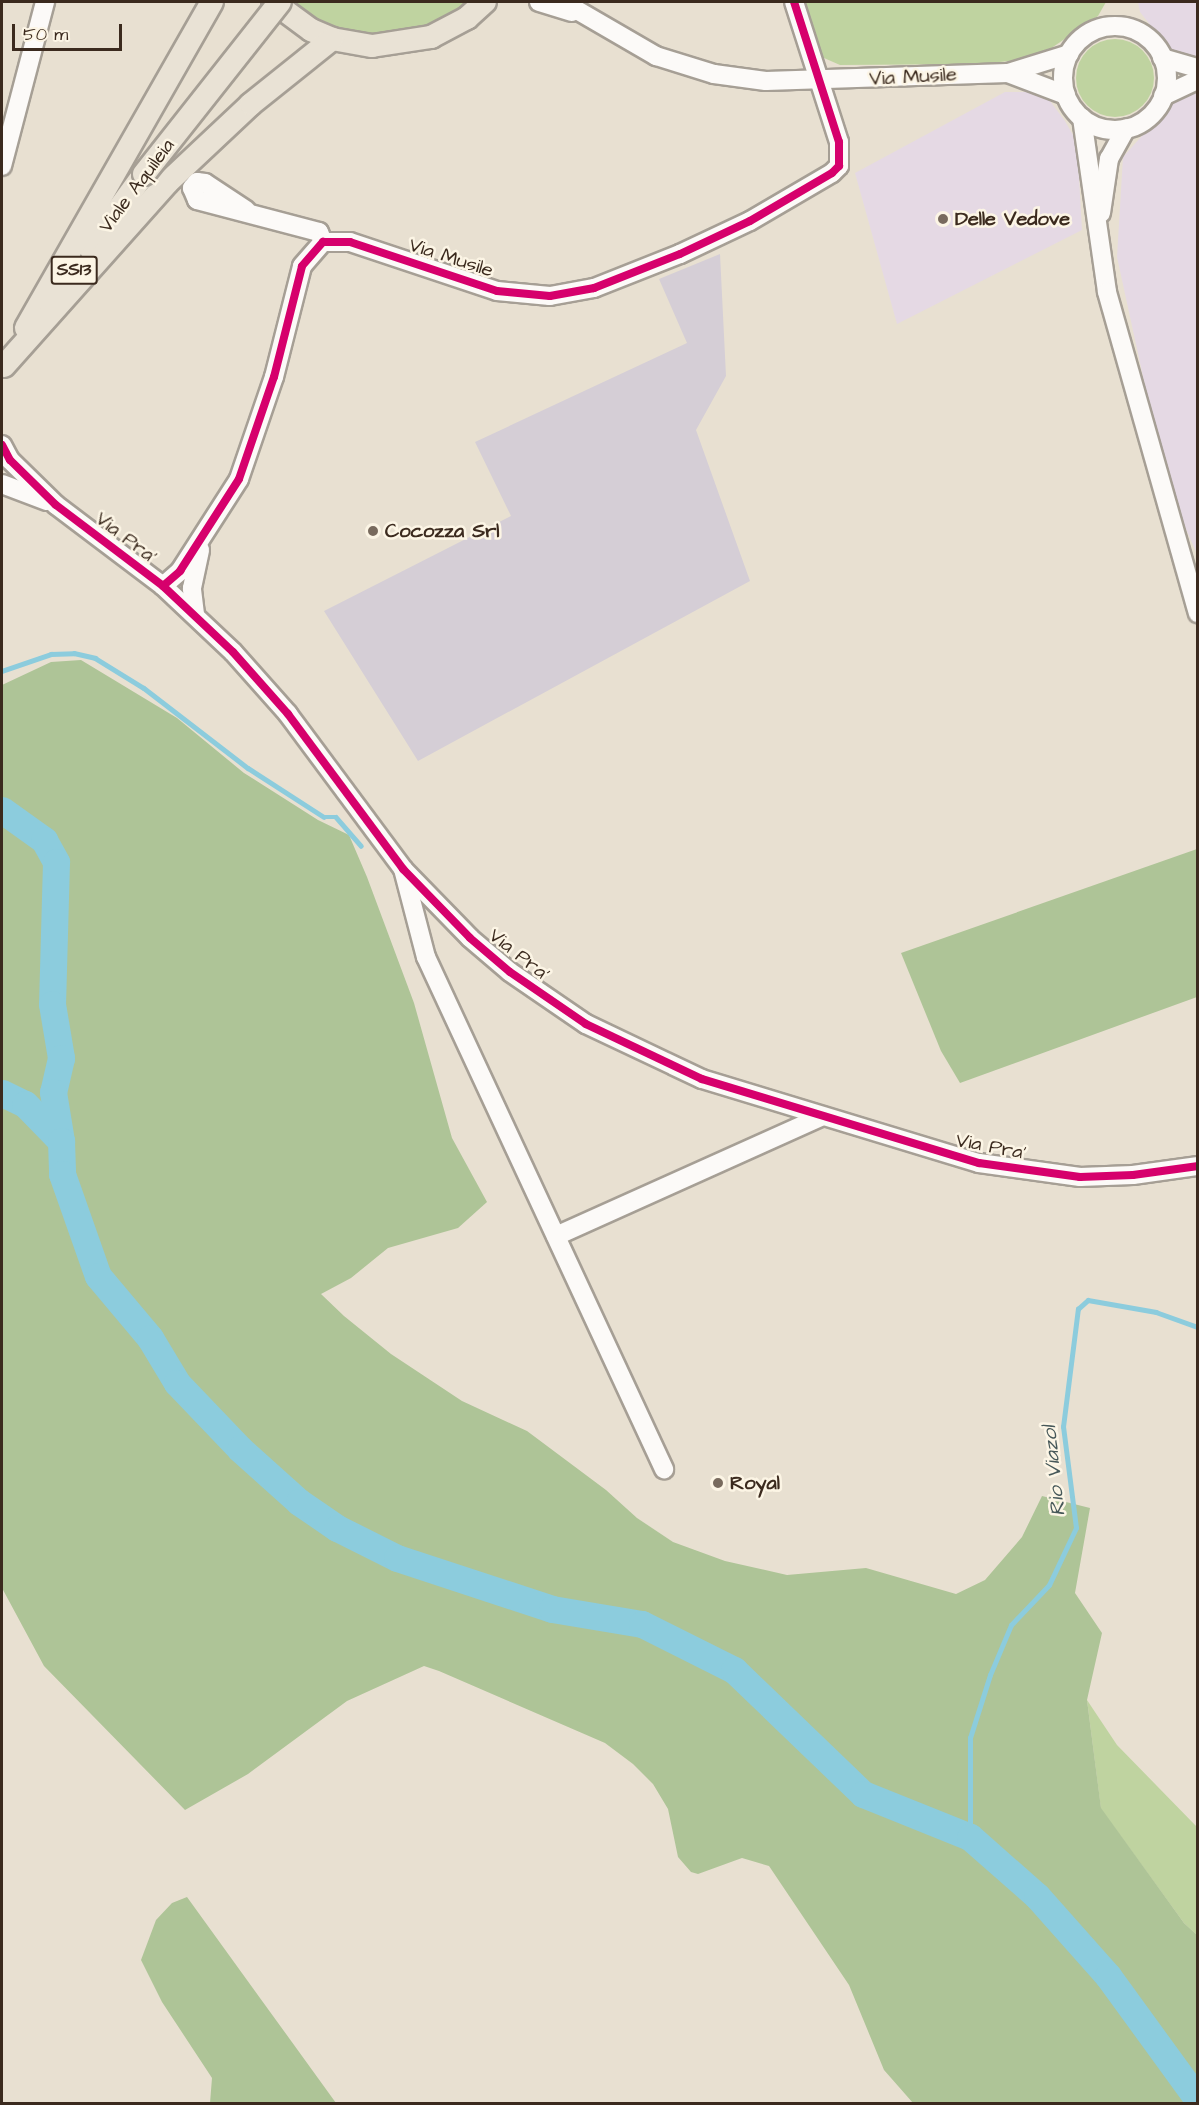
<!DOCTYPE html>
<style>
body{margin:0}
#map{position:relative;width:1199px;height:2105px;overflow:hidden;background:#e8e0d1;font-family:"Architects Daughter",sans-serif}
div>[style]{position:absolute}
.built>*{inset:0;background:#e5d9e4}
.industrial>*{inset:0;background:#d5ced6}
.green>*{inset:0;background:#bfd3a0}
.round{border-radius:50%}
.forest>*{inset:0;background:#aec497}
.stream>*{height:4.5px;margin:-2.25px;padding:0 2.25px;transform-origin:2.25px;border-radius:2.25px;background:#8cccdd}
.river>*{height:27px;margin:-13.5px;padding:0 13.5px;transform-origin:13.5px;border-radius:13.5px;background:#8cccdd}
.roads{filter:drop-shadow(2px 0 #a69f95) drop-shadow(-2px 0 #a69f95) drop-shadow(0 2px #a69f95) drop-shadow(0 -2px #a69f95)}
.minor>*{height:18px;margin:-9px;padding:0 9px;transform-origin:9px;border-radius:9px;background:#fcfaf8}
.minor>.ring{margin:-9px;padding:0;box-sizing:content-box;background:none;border:18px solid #fcfaf8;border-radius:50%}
.major>*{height:22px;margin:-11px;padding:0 11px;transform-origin:11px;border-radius:11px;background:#e9e2d5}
.bridges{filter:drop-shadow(2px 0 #a69f95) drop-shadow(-2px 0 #a69f95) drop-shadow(0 2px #a69f95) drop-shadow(0 -2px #a69f95)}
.major-bridge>*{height:22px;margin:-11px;padding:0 11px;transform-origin:11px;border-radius:11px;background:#e9e2d5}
.cycleway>*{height:8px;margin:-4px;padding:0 4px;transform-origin:4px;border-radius:4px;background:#d6006c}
.dots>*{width:16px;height:16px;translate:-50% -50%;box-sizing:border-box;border:3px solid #fcf5e5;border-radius:50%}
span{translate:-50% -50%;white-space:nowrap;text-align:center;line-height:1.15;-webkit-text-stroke:5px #fcf5e5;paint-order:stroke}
.shield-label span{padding:2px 4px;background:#fcf5e5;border:2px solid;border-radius:4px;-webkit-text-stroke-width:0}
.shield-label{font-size:18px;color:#3b2a1e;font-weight:700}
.street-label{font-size:20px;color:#3b2a1e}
.poi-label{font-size:20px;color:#3b2a1e;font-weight:700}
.left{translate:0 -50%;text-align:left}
.water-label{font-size:21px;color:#475859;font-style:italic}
.frame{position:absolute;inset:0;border:3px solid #3b2a1e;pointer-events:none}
.scale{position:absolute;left:12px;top:24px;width:110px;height:27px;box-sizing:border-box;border:3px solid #3b2a1e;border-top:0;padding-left:8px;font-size:18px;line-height:21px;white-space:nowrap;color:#3b2a1e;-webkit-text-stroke:4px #fcf5e5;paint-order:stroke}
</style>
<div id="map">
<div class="built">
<div style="clip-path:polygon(1138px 2px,1197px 2px,1197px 58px,1169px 49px,1140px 12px)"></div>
<div style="clip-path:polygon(1197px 85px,1197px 554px,1177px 509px,1152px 418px,1117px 257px,1123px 157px,1175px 99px)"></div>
<div style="clip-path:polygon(1005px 92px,1028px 92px,1047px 97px,1065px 121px,1077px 142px,1082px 230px,897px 324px,855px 173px)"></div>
</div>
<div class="industrial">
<div style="clip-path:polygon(720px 254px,726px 376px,696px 430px,750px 581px,418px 761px,324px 611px,511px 516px,475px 442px,687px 343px,659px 279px)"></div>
</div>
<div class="green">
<div style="clip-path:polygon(291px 2px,469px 2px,451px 16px,420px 30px,387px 36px,353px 33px,321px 22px)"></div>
<div style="clip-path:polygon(803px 2px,1106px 2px,1098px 16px,1037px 58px,982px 64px,840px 65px,824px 58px,814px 42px)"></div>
<div class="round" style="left:1076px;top:39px;width:78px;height:78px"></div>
<div style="clip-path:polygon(1087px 1700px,1117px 1745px,1197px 1827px,1197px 1935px,1184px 1923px,1101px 1809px)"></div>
</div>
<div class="forest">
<div style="clip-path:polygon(81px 660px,177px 718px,244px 773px,318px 820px,349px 835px,367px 877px,414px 1003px,452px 1138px,487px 1202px,458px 1228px,388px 1248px,351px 1278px,321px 1294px,344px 1316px,391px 1354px,462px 1401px,527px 1431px,606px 1490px,637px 1518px,673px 1542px,725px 1561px,787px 1575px,866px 1568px,956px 1594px,985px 1580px,1022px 1537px,1042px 1496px,1090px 1508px,1075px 1593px,1102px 1633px,1087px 1700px,1101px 1808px,1184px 1923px,1197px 1935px,1197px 2103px,913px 2103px,884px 2070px,849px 1985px,769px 1866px,742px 1858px,698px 1874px,691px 1872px,678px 1857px,668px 1809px,653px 1784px,633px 1764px,605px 1743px,439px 1671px,424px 1666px,347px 1701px,248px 1774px,185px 1810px,44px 1666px,2px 1588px,2px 685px,51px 662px)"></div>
<div style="clip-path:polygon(1197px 849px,1197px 997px,960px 1083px,941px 1051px,901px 953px)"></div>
<div style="clip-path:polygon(187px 1897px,336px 2103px,210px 2103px,212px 2078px,162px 2002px,141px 1960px,156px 1920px,172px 1903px)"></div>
</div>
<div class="stream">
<div style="left:2px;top:671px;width:52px;rotate:-19.1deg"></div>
<div style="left:51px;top:654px;width:23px;rotate:-2deg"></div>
<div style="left:74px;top:653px;width:22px;rotate:13deg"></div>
<div style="left:95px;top:658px;width:57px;rotate:31.5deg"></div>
<div style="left:144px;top:688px;width:131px;rotate:37.6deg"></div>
<div style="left:248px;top:768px;width:90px;rotate:32.8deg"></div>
<div style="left:324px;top:817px;width:12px"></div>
<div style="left:336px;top:817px;width:38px;rotate:49deg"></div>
<div style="left:970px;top:1837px;width:99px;rotate:-90deg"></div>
<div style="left:970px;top:1738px;width:66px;rotate:-72.4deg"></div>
<div style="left:990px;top:1675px;width:54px;rotate:-67.2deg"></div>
<div style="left:1011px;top:1625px;width:55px;rotate:-46.5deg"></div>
<div style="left:1049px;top:1585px;width:63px;rotate:-64.7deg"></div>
<div style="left:1076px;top:1528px;width:102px;rotate:-97.3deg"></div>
<div style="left:1063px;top:1427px;width:119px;rotate:-82.8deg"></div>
<div style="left:1078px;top:1309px;width:13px;rotate:-42deg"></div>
<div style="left:1088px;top:1300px;width:69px;rotate:10deg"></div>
<div style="left:1156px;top:1312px;width:45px;rotate:19.7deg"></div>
</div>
<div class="river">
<div style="left:2px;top:810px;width:52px;rotate:35.5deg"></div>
<div style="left:44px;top:840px;width:25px;rotate:61deg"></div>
<div style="left:56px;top:862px;width:142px;rotate:91.6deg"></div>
<div style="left:52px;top:1004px;width:55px;rotate:80.5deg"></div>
<div style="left:61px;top:1058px;width:35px;rotate:103deg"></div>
<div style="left:53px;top:1092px;width:50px;rotate:80.7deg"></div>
<div style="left:2px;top:1093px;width:25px;rotate:26deg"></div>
<div style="left:25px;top:1104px;width:52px;rotate:45.8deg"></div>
<div style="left:61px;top:1141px;width:33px;rotate:88deg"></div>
<div style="left:62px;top:1174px;width:108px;rotate:70.6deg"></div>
<div style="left:98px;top:1276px;width:81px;rotate:50deg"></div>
<div style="left:150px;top:1338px;width:52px;rotate:59deg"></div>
<div style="left:177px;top:1383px;width:91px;rotate:46.3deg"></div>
<div style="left:240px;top:1449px;width:79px;rotate:41.9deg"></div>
<div style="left:299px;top:1502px;width:46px;rotate:34.4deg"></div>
<div style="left:337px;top:1528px;width:67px;rotate:26.6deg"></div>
<div style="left:397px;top:1558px;width:163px;rotate:18.2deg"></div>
<div style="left:552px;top:1609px;width:91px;rotate:9.5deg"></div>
<div style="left:642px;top:1624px;width:103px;rotate:26.6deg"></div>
<div style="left:734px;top:1670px;width:179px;rotate:43.9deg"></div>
<div style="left:863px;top:1794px;width:115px;rotate:21.9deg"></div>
<div style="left:970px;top:1837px;width:89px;rotate:41.4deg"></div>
<div style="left:1037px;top:1896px;width:107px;rotate:48.4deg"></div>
<div style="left:1108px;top:1976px;width:153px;rotate:54deg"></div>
</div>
<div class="roads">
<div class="minor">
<div style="left:539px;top:2px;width:34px;rotate:17deg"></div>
<div style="left:563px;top:2px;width:108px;rotate:30.1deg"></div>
<div style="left:656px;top:56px;width:61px;rotate:17.2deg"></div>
<div style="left:714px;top:74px;width:52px;rotate:7.7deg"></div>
<div style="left:766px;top:81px;width:242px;rotate:-1.9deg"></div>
<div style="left:1008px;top:73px;width:64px;rotate:-17.3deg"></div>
<div class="ring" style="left:1063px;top:26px;width:86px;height:86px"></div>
<div style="left:1162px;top:58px;width:37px;rotate:16deg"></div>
<div style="left:1008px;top:73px;width:62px;rotate:20.8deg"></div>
<div style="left:1163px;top:96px;width:38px;rotate:-25deg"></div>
<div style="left:1082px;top:118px;width:176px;rotate:81.8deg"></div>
<div style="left:1107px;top:292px;width:334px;rotate:74.2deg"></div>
<div style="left:2px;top:166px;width:170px;rotate:-75.3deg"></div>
<div style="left:246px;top:210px;width:49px;rotate:-146.6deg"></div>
<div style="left:205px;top:183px;width:8px;rotate:-173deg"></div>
<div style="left:197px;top:182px;width:8px;rotate:130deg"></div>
<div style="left:192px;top:188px;width:13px;rotate:67deg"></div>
<div style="left:197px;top:200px;width:126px;rotate:14.7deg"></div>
<div style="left:319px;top:232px;width:11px;rotate:68deg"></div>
<div style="left:1101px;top:213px;width:55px;rotate:-81.6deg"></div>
<div style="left:1109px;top:159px;width:35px;rotate:-61deg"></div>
<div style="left:2px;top:445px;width:17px;rotate:62deg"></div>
<div style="left:10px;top:460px;width:64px;rotate:44.4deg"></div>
<div style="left:56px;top:505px;width:134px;rotate:37.1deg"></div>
<div style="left:163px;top:586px;width:96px;rotate:43.3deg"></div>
<div style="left:233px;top:652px;width:83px;rotate:48.4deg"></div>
<div style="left:288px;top:714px;width:193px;rotate:53.4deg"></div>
<div style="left:403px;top:869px;width:96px;rotate:45.8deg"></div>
<div style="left:470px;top:938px;width:52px;rotate:40.4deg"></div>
<div style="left:510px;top:972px;width:92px;rotate:34.4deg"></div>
<div style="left:586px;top:1024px;width:128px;rotate:25.4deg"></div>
<div style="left:702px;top:1079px;width:289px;rotate:16.9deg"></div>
<div style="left:979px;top:1163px;width:102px;rotate:7.9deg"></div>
<div style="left:1080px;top:1177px;width:53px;rotate:-2.2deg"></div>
<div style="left:1133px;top:1175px;width:66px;rotate:-7.9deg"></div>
<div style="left:2px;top:484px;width:48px;rotate:20.7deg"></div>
<div style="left:163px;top:586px;width:23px;rotate:-41deg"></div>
<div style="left:180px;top:571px;width:109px;rotate:-57.3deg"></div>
<div style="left:239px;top:479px;width:108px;rotate:-71.1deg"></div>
<div style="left:274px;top:377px;width:114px;rotate:-75.8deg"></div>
<div style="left:302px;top:266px;width:32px;rotate:-49deg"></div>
<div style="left:323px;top:242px;width:27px"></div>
<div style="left:350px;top:242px;width:155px;rotate:18.4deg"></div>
<div style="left:497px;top:291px;width:53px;rotate:5.4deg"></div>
<div style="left:550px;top:296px;width:45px;rotate:-10.3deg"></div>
<div style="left:594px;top:288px;width:92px;rotate:-21.6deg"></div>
<div style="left:680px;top:254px;width:77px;rotate:-25.2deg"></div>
<div style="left:750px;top:221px;width:95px;rotate:-30.3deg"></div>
<div style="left:832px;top:173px;width:10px;rotate:-45deg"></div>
<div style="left:839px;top:166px;width:24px;rotate:-90deg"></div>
<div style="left:839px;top:142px;width:147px;rotate:-107.8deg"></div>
<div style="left:195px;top:614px;width:26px;rotate:-97deg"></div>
<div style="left:192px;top:588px;width:39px;rotate:-78deg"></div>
<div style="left:403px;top:869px;width:91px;rotate:75.4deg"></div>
<div style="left:426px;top:957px;width:565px;rotate:65.07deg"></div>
<div style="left:556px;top:1236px;width:290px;rotate:-24.2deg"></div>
</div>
<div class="major">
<div style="left:273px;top:2px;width:47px;rotate:36.4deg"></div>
<div style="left:311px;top:30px;width:23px;rotate:23deg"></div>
<div style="left:332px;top:39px;width:41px;rotate:9.9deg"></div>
<div style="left:372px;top:46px;width:60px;rotate:-8.7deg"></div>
<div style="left:431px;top:37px;width:41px;rotate:-27.8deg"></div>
<div style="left:467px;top:18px;width:24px;rotate:-42deg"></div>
<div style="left:90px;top:248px;width:92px;rotate:-53.9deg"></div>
<div style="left:26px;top:328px;width:375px;rotate:-60.3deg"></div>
<div style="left:4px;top:366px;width:245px;rotate:-48.3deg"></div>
<div style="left:167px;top:183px;width:115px;rotate:-43.2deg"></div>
<div style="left:251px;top:104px;width:104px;rotate:-38.7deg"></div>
</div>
</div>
<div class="bridges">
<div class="major-bridge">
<div style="left:144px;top:174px;width:219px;rotate:-51.7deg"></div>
</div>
</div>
<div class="cycleway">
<div style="left:2px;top:445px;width:17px;rotate:62deg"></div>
<div style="left:10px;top:460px;width:64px;rotate:44.4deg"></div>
<div style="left:56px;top:505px;width:134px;rotate:37.1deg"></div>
<div style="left:163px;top:586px;width:96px;rotate:43.3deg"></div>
<div style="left:233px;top:652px;width:83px;rotate:48.4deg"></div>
<div style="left:288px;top:714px;width:193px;rotate:53.4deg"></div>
<div style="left:403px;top:869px;width:96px;rotate:45.8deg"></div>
<div style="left:470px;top:938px;width:52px;rotate:40.4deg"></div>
<div style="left:510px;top:972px;width:92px;rotate:34.4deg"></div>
<div style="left:586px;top:1024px;width:128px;rotate:25.4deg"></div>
<div style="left:702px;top:1079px;width:289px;rotate:16.9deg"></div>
<div style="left:979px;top:1163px;width:102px;rotate:7.9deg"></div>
<div style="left:1080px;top:1177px;width:53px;rotate:-2.2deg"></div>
<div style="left:1133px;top:1175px;width:66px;rotate:-7.9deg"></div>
<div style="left:163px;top:586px;width:23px;rotate:-41deg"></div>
<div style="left:180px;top:571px;width:109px;rotate:-57.3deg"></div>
<div style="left:239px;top:479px;width:108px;rotate:-71.1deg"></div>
<div style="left:274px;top:377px;width:114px;rotate:-75.8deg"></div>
<div style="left:302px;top:266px;width:32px;rotate:-49deg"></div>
<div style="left:323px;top:242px;width:27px"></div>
<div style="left:350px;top:242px;width:155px;rotate:18.4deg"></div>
<div style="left:497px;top:291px;width:53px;rotate:5.4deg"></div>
<div style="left:550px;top:296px;width:45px;rotate:-10.3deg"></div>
<div style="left:594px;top:288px;width:92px;rotate:-21.6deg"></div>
<div style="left:680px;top:254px;width:77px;rotate:-25.2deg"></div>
<div style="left:750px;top:221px;width:95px;rotate:-30.3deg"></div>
<div style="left:832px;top:173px;width:10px;rotate:-45deg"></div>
<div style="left:839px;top:166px;width:24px;rotate:-90deg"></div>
<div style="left:839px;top:142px;width:147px;rotate:-107.8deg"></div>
</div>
<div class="dots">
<div style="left:943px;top:219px;background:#786a5d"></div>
<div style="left:373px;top:531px;background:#786a5d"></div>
<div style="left:718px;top:1483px;background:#786a5d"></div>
</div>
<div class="shield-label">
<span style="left:74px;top:270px">SS13</span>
</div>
<div class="street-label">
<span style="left:913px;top:77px;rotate:-3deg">Via Musile</span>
<span style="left:137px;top:186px;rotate:-53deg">Viale Aquileia</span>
<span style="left:451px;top:258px;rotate:18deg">Via Musile</span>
<span style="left:126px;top:538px;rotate:37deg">Via Pra'</span>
<span style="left:519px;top:955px;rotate:38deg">Via Pra'</span>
<span style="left:991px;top:1147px;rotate:11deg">Via Pra'</span>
</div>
<div class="poi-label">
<span class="left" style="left:955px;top:219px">Delle Vedove</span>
<span class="left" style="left:385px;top:531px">Cocozza Srl</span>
<span class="left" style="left:730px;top:1483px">Royal</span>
</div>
<div class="water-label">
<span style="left:1054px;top:1471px;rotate:-96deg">Rio Viazol</span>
</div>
<div class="frame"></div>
<div class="scale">50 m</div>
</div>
